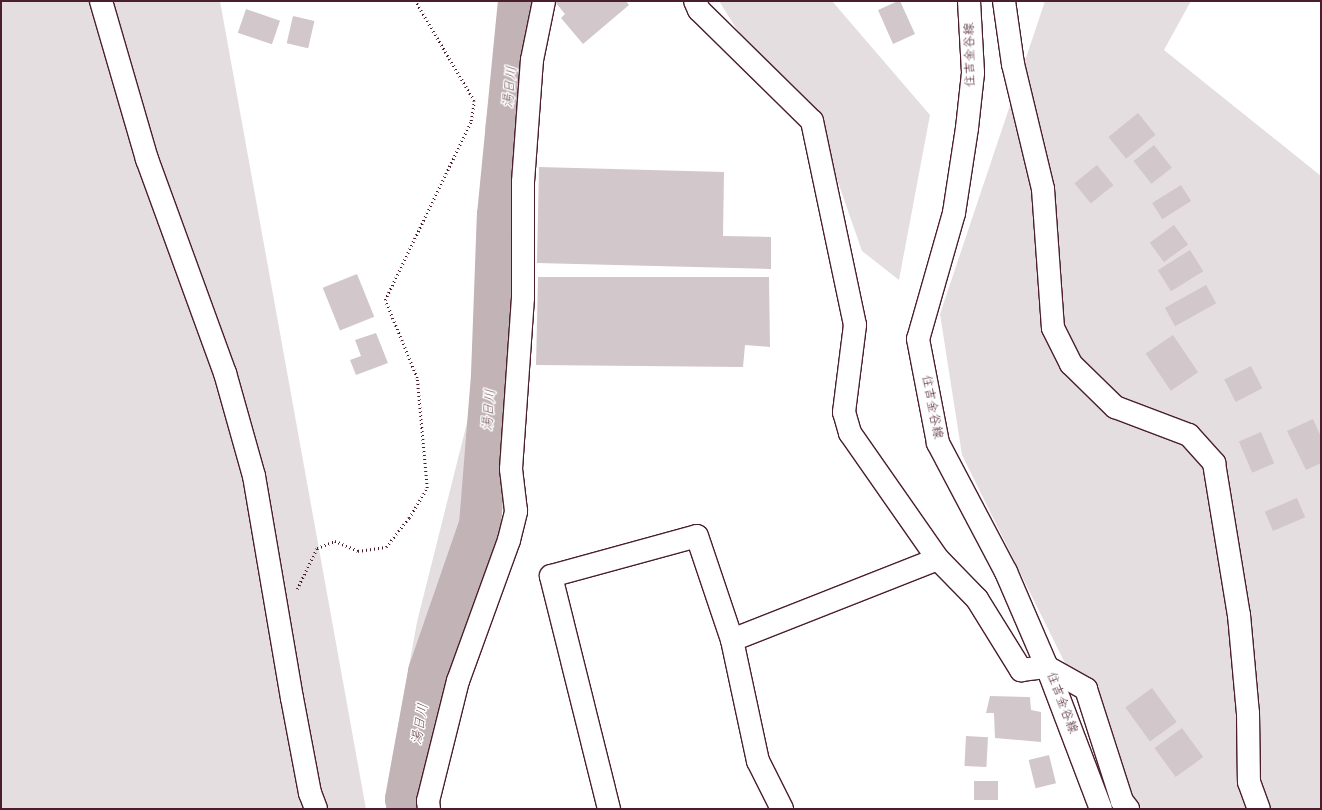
<!DOCTYPE html>
<meta charset="utf-8">
<style>
body{margin:0}
#map{position:relative;width:1322px;height:810px;overflow:hidden;background:#fff;font-family:Kalam,"Klee One",sans-serif}
div>[style]{position:absolute}
.green>*{inset:0;background:#e5dee0}
.river>*{height:42px;margin:-21px;padding:0 21px;transform-origin:21px;border-radius:21px;background:#c1b3b6}
.building>*{inset:0;background:#d2c7cb;transform-origin:0 0}
.path>*{height:2.5px;margin-top:-1.25px;transform-origin:0;background:repeating-linear-gradient(90deg,#4a1f2b 0 1px,transparent 0 4px)}
.roads{filter:drop-shadow(1px 0 #4a1f2b) drop-shadow(-1px 0 #4a1f2b) drop-shadow(0 1px #4a1f2b) drop-shadow(0 -1px #4a1f2b)}
.minor>*{height:22px;margin:-11px;padding:0 11px;transform-origin:11px;border-radius:11px;background:#fff}
.major>*{height:22px;margin:-11px;padding:0 11px;transform-origin:11px;border-radius:11px;background:#fff}
span{translate:-50% -50%;white-space:nowrap;text-align:center;line-height:1.15;-webkit-text-stroke:3px #fff;paint-order:stroke}
.street-label{font-size:13px;color:#4a1f2b}
.water-label{font-size:14px;color:#74535c;font-style:italic}
.frame{position:absolute;inset:0;border:2px solid #4a1f2b;pointer-events:none}
</style>
<div id="map">
<div class="green">
<div style="clip-path:polygon(1px 1px,220px 1px,366px 809px,1px 809px)"></div>
<div style="clip-path:polygon(504px 1px,545px 1px,524px 163px,499px 520px,420px 801px,422px 809px,395px 809px,389px 776px,417px 622px,484px 355px,485px 127px)"></div>
<div style="clip-path:polygon(719px 1px,832px 1px,930px 115px,899px 280px,862px 251px,816px 119px,766px 76px)"></div>
<div style="clip-path:polygon(1045px 1px,1191px 1px,1164px 50px,1321px 176px,1321px 809px,1137px 809px,962px 455px,940px 314px)"></div>
</div>
<div class="river">
<div style="left:408px;top:809px;width:10px;rotate:-101deg"></div>
<div style="left:406px;top:799px;width:129px;rotate:-79.7deg"></div>
<div style="left:429px;top:672px;width:156px;rotate:-70.9deg"></div>
<div style="left:480px;top:525px;width:150px;rotate:-85.4deg"></div>
<div style="left:492px;top:375px;width:160px;rotate:-87.9deg"></div>
<div style="left:498px;top:215px;width:215px;rotate:-84.4deg"></div>
</div>
<div class="building">
<div style="clip-path:polygon(556px 1px,626px 1px,629px 5px,583px 44px,561px 18px,565px 14px,555px 2px)"></div>
<div style="clip-path:polygon(898px 1px,900px 1px,915px 34px,893px 44px,878px 10px)"></div>
<div style="left:246px;top:9px;width:36px;height:25px;rotate:19deg"></div>
<div style="left:293px;top:16px;width:22px;height:28px;rotate:13deg"></div>
<div style="left:1138px;top:113px;width:28px;height:38px;rotate:51deg"></div>
<div style="left:1154px;top:145px;width:29px;height:26px;rotate:52deg"></div>
<div style="left:1097px;top:165px;width:26px;height:29px;rotate:51deg"></div>
<div style="clip-path:polygon(539px 167px,724px 172px,723px 236px,771px 237px,771px 269px,537px 263px)"></div>
<div style="left:1181px;top:185px;width:19px;height:34px;rotate:58deg"></div>
<div style="left:1174px;top:225px;width:24px;height:30px;rotate:54deg"></div>
<div style="left:1190px;top:250px;width:25px;height:38px;rotate:58deg"></div>
<div style="left:357px;top:274px;width:46px;height:37px;rotate:68deg"></div>
<div style="clip-path:polygon(538px 277px,769px 277px,770px 347px,745px 345px,743px 367px,536px 365px)"></div>
<div style="left:1206px;top:285px;width:21px;height:47px;rotate:61deg"></div>
<div style="clip-path:polygon(376px 333px,388px 363px,356px 375px,350px 360px,361px 356px,355px 340px)"></div>
<div style="left:1173px;top:335px;width:45px;height:33px;rotate:56deg"></div>
<div style="left:1251px;top:366px;width:25px;height:30px;rotate:63deg"></div>
<div style="clip-path:polygon(1313px 419px,1321px 437px,1321px 463px,1306px 470px,1287px 431px)"></div>
<div style="left:1261px;top:432px;width:34px;height:24px;rotate:67deg"></div>
<div style="left:1297px;top:498px;width:21px;height:35px;rotate:67deg"></div>
<div style="left:1152px;top:688px;width:42px;height:33px;rotate:54deg"></div>
<div style="clip-path:polygon(990px 696px,1030px 697px,1031px 710px,1041px 712px,1041px 742px,995px 738px,994px 713px,986px 713px)"></div>
<div style="left:1182px;top:728px;width:36px;height:34px;rotate:54deg"></div>
<div style="left:966px;top:736px;width:22px;height:30px;rotate:3deg"></div>
<div style="left:1049px;top:755px;width:29px;height:21px;rotate:76deg"></div>
<div style="left:974px;top:781px;width:24px;height:19px"></div>
</div>
<div class="path">
<div style="left:297px;top:589px;width:46px;rotate:-64deg"></div>
<div style="left:317px;top:548px;width:19px;rotate:-21deg"></div>
<div style="left:335px;top:541px;width:25px;rotate:23deg"></div>
<div style="left:358px;top:551px;width:28px;rotate:-8deg"></div>
<div style="left:386px;top:547px;width:37px;rotate:-52deg"></div>
<div style="left:409px;top:518px;width:35px;rotate:-59deg"></div>
<div style="left:427px;top:488px;width:110px;rotate:-95.2deg"></div>
<div style="left:417px;top:378px;width:84px;rotate:-112.3deg"></div>
<div style="left:385px;top:300px;width:199px;rotate:-64.3deg"></div>
<div style="left:471px;top:121px;width:20px;rotate:-81deg"></div>
<div style="left:474px;top:101px;width:116px;rotate:-120.5deg"></div>
</div>
<div class="roads">
<div class="minor">
<div style="left:101px;top:1px;width:165px;rotate:73.8deg"></div>
<div style="left:147px;top:159px;width:228px;rotate:70deg"></div>
<div style="left:225px;top:373px;width:107px;rotate:74.3deg"></div>
<div style="left:254px;top:476px;width:225px;rotate:80.3deg"></div>
<div style="left:292px;top:698px;width:97px;rotate:79.3deg"></div>
<div style="left:310px;top:793px;width:17px;rotate:69deg"></div>
<div style="left:695px;top:1px;width:10px;rotate:66deg"></div>
<div style="left:699px;top:10px;width:158px;rotate:44.5deg"></div>
<div style="left:812px;top:121px;width:208px;rotate:78.1deg"></div>
<div style="left:855px;top:325px;width:88px;rotate:97.2deg"></div>
<div style="left:844px;top:412px;width:22px;rotate:74deg"></div>
<div style="left:850px;top:433px;width:154px;rotate:55.1deg"></div>
<div style="left:938px;top:559px;width:56px;rotate:45.7deg"></div>
<div style="left:977px;top:599px;width:84px;rotate:58.2deg"></div>
<div style="left:1021px;top:670px;width:26px;rotate:-7deg"></div>
<div style="left:1047px;top:667px;width:45px;rotate:29.4deg"></div>
<div style="left:1086px;top:689px;width:118px;rotate:72.2deg"></div>
<div style="left:1122px;top:801px;width:10px;rotate:53deg"></div>
<div style="left:1004px;top:1px;width:64px;rotate:81.9deg"></div>
<div style="left:1013px;top:64px;width:129px;rotate:76.5deg"></div>
<div style="left:1043px;top:189px;width:139px;rotate:85.9deg"></div>
<div style="left:1053px;top:328px;width:40px;rotate:63.4deg"></div>
<div style="left:1071px;top:364px;width:62px;rotate:44.3deg"></div>
<div style="left:1115px;top:407px;width:79px;rotate:20.7deg"></div>
<div style="left:1189px;top:435px;width:38px;rotate:48deg"></div>
<div style="left:1214px;top:463px;width:154px;rotate:80.7deg"></div>
<div style="left:1239px;top:615px;width:98px;rotate:84.8deg"></div>
<div style="left:1248px;top:713px;width:69px;rotate:89.2deg"></div>
<div style="left:1249px;top:782px;width:29px;rotate:70deg"></div>
<div style="left:732px;top:640px;width:221px;rotate:-21.5deg"></div>
<div style="left:429px;top:809px;width:8px;rotate:-97deg"></div>
<div style="left:428px;top:801px;width:124px;rotate:-76deg"></div>
<div style="left:458px;top:681px;width:150px;rotate:-70.1deg"></div>
<div style="left:509px;top:540px;width:30px;rotate:-76deg"></div>
<div style="left:516px;top:511px;width:42px;rotate:-96.8deg"></div>
<div style="left:511px;top:469px;width:171px;rotate:-86deg"></div>
<div style="left:523px;top:298px;width:116px;rotate:-90deg"></div>
<div style="left:523px;top:182px;width:122px;rotate:-85.8deg"></div>
<div style="left:532px;top:60px;width:60px;rotate:-78.5deg"></div>
<div style="left:609px;top:809px;width:240px;rotate:-104deg"></div>
<div style="left:551px;top:576px;width:151px;rotate:-15.3deg"></div>
<div style="left:697px;top:536px;width:110px;rotate:71.4deg"></div>
<div style="left:732px;top:640px;width:124px;rotate:77.9deg"></div>
<div style="left:758px;top:761px;width:54px;rotate:63.4deg"></div>
</div>
<div class="major">
<div style="left:969px;top:1px;width:72px;rotate:86.8deg"></div>
<div style="left:973px;top:73px;width:55px;rotate:96.2deg"></div>
<div style="left:967px;top:128px;width:86px;rotate:98.7deg"></div>
<div style="left:954px;top:213px;width:131px;rotate:105.9deg"></div>
<div style="left:918px;top:339px;width:106px;rotate:79.1deg"></div>
<div style="left:938px;top:443px;width:146px;rotate:62.2deg"></div>
<div style="left:1006px;top:572px;width:103px;rotate:66.7deg"></div>
<div style="left:1047px;top:667px;width:152px;rotate:69.2deg"></div>
</div>
</div>
<div class="street-label">
<span style="left:971px;top:55px;rotate:-91deg">住吉金谷線</span>
<span style="left:931px;top:407px;rotate:79deg">住吉金谷線</span>
<span style="left:1061px;top:703px;rotate:69deg">住吉金谷線</span>
</div>
<div class="water-label">
<span style="left:510px;top:87px;rotate:-84deg">湯日川</span>
<span style="left:489px;top:410px;rotate:-85deg">湯日川</span>
<span style="left:420px;top:724px;rotate:-80deg">湯日川</span>
</div>
<div class="frame"></div>
</div>
